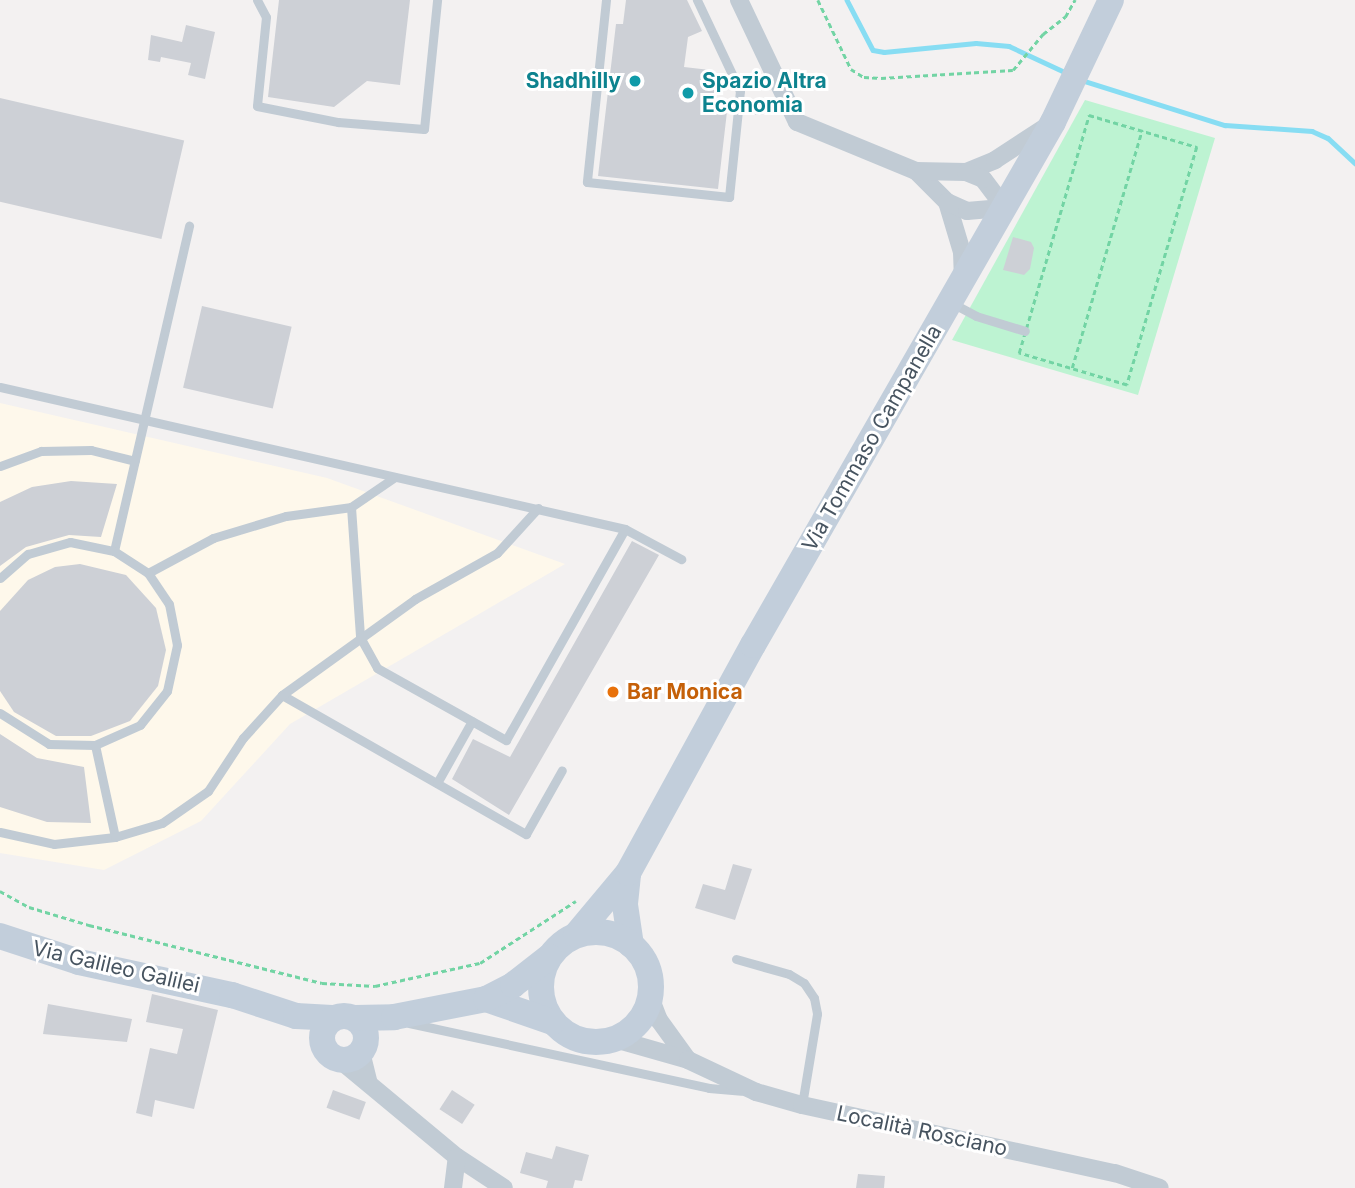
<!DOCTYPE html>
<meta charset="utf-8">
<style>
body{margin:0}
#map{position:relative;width:1355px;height:1188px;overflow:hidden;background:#f3f1f1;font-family:Inter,sans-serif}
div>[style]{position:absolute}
.commercial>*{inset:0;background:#fef8eb}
.green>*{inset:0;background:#bdf3d2}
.stream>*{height:4.5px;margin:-2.25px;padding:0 2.25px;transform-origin:2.25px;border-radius:2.25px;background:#87ddf3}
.building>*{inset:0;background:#cdd0d6;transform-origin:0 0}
.path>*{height:2.5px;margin-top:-1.25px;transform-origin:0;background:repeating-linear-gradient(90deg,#72d4a4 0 5px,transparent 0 8.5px)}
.lane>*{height:9px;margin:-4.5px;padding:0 4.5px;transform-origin:4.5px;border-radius:4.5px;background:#c1cbd4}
.street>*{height:18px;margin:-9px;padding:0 9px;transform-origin:9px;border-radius:9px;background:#c1cbd4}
.secondary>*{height:26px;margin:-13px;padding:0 13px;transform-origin:13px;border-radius:13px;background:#c2cedb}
.secondary>.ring{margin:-13px;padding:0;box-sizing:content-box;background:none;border:26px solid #c2cedb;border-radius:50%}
.dots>*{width:19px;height:19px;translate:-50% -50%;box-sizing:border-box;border:4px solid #fff;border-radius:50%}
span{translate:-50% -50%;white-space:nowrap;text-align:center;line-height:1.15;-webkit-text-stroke:6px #fff;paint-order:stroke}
.culture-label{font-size:21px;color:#0d838f;font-weight:700}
.right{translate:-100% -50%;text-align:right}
.left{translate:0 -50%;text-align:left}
.street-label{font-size:21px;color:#475460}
.food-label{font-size:21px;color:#c56008;font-weight:700}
</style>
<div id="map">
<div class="commercial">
<div style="clip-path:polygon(0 403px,327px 478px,565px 564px,290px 724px,201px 821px,104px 870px,0 853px)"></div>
</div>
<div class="green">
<div style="clip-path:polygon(1085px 100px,1215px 138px,1138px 395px,952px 340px)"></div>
</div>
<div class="stream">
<div style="left:847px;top:0;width:56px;rotate:62.5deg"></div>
<div style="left:873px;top:50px;width:11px;rotate:10deg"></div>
<div style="left:884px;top:52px;width:92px;rotate:-5.6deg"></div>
<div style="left:976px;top:43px;width:33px;rotate:5deg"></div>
<div style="left:1009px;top:46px;width:64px;rotate:25deg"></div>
<div style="left:1081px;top:80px;width:151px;rotate:17.4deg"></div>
<div style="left:1225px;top:125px;width:87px;rotate:3.9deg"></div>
<div style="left:1312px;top:131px;width:17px;rotate:24deg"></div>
<div style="left:1328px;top:138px;width:37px;rotate:43deg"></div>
</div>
<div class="building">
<div style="clip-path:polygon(279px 0,410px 0,400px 85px,367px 81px,334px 107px,268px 97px)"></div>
<div style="clip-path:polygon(626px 0,687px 0,702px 31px,688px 37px,684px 67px,710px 70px,708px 84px,717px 85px,715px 101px,728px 103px,718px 189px,598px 176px,616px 24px,623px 24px)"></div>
<div style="clip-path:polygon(186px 25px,215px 32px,205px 79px,188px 75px,191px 63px,161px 57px,160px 62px,148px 60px,151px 35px,182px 42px)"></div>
<div style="left:0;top:98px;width:189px;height:101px;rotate:13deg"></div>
<div style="clip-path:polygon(1013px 237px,1031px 242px,1034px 248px,1030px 269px,1024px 275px,1003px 270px)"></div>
<div style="left:202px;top:306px;width:92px;height:84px;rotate:13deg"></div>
<div style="clip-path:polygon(71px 481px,117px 484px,101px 537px,69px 535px,26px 547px,0 566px,0 502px,32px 487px)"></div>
<div style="clip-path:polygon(632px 541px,659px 555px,509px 815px,452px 779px,473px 739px,510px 757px)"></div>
<div style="clip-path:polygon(80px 564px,126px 575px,156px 608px,166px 650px,158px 686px,130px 721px,91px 736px,56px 736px,14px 712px,0 691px,0 611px,28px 580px,55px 567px)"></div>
<div style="clip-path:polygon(0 734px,37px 758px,84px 767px,91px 823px,47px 822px,0 807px)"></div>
<div style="clip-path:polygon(733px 864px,752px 869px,735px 920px,695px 908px,703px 884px,725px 890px)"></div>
<div style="clip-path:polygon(152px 994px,218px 1010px,194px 1109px,155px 1100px,152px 1117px,136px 1113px,150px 1048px,177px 1054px,183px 1029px,146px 1022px)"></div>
<div style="clip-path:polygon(48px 1004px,132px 1019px,127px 1042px,43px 1034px)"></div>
<div style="left:333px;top:1090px;width:35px;height:19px;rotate:20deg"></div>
<div style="left:452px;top:1090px;width:27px;height:23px;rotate:33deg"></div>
<div style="clip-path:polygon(556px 1146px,589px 1155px,582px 1181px,575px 1180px,573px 1188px,546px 1188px,548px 1181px,520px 1173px,526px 1152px,552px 1159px)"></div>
<div style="clip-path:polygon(858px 1174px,885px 1176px,884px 1188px,856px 1188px)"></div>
</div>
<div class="path">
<div style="left:818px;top:0;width:76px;rotate:64.4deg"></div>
<div style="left:851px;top:69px;width:15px;rotate:32deg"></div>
<div style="left:864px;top:77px;width:17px;rotate:3deg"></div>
<div style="left:881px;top:78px;width:132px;rotate:-3.5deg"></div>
<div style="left:1013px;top:70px;width:47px;rotate:-50.2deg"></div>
<div style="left:1043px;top:34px;width:28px;rotate:-38deg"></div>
<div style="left:1065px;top:17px;width:20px;rotate:-60deg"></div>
<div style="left:1089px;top:115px;width:113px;rotate:16.5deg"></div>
<div style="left:1197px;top:147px;width:248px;rotate:106.4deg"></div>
<div style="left:1127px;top:385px;width:113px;rotate:-163.5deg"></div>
<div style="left:1019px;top:353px;width:248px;rotate:-73.6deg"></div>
<div style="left:1072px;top:368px;width:248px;rotate:-73.6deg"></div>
<div style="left:0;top:891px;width:33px;rotate:29deg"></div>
<div style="left:29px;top:907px;width:63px;rotate:16.7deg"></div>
<div style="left:89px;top:925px;width:240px;rotate:14deg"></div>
<div style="left:322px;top:983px;width:53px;rotate:3.2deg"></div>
<div style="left:375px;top:986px;width:107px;rotate:-12.4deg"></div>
<div style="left:480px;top:963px;width:114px;rotate:-32.9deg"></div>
</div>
<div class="lane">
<div style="left:257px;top:0;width:19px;rotate:62deg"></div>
<div style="left:266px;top:17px;width:89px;rotate:95.8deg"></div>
<div style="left:257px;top:106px;width:83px;rotate:11.2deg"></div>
<div style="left:338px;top:122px;width:86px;rotate:4.7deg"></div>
<div style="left:424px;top:129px;width:130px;rotate:-84.2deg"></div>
<div style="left:606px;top:0;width:183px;rotate:96deg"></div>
<div style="left:587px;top:182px;width:143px;rotate:6deg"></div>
<div style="left:729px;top:197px;width:107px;rotate:-84.1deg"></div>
<div style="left:740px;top:91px;width:101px;rotate:-115.3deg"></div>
<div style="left:738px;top:108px;width:22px;rotate:5deg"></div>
<div style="left:760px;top:110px;width:28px;rotate:-26deg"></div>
<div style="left:952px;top:303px;width:27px;rotate:28deg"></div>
<div style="left:976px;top:316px;width:51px;rotate:17deg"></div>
<div style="left:0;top:387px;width:641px;rotate:12.8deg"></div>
<div style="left:625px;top:529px;width:64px;rotate:28.2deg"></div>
<div style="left:0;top:466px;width:44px;rotate:-20.1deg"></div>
<div style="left:41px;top:451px;width:50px;rotate:-1.1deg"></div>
<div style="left:91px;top:450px;width:45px;rotate:14deg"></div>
<div style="left:351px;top:507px;width:130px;rotate:86deg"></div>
<div style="left:360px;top:637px;width:35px;rotate:61deg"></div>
<div style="left:377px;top:668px;width:148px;rotate:29.2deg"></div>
<div style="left:506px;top:740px;width:242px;rotate:-60.6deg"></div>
<div style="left:114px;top:551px;width:334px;rotate:-77deg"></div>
<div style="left:148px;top:573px;width:74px;rotate:-28.3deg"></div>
<div style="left:213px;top:538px;width:76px;rotate:-16.8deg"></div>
<div style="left:286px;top:516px;width:66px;rotate:-7.9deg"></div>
<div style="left:351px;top:507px;width:53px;rotate:-34.3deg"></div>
<div style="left:0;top:578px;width:37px;rotate:-41deg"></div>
<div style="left:28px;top:554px;width:44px;rotate:-15.9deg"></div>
<div style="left:70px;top:542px;width:45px;rotate:11.6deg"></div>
<div style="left:114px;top:551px;width:40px;rotate:32.9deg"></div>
<div style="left:148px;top:573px;width:37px;rotate:56deg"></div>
<div style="left:169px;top:604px;width:42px;rotate:79deg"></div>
<div style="left:177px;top:645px;width:47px;rotate:102.3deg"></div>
<div style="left:167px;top:691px;width:43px;rotate:128.5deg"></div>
<div style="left:140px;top:725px;width:49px;rotate:156deg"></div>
<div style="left:95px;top:745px;width:46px;rotate:-178.8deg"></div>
<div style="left:49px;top:744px;width:58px;rotate:-147.7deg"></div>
<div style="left:282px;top:695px;width:281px;rotate:29.7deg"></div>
<div style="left:526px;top:834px;width:73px;rotate:-60.6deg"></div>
<div style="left:95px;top:745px;width:94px;rotate:77.7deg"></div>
<div style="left:437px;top:783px;width:71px;rotate:-60.6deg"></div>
<div style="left:0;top:832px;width:55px;rotate:12.5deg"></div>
<div style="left:54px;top:844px;width:61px;rotate:-6.5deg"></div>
<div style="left:115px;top:837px;width:49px;rotate:-16.6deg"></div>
<div style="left:162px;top:823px;width:56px;rotate:-34.8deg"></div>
<div style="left:208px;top:791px;width:64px;rotate:-56.6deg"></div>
<div style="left:243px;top:738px;width:58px;rotate:-47.8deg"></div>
<div style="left:282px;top:695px;width:164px;rotate:-35.8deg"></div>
<div style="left:415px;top:599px;width:94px;rotate:-29.3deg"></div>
<div style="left:497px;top:553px;width:61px;rotate:-47.7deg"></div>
<div style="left:736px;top:959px;width:55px;rotate:15.8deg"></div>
<div style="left:789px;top:974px;width:17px;rotate:31deg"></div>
<div style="left:804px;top:983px;width:18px;rotate:56deg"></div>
<div style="left:814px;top:998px;width:16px;rotate:79deg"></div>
<div style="left:817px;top:1014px;width:92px;rotate:99.4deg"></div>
<div style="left:409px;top:1023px;width:307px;rotate:12.2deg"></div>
<div style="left:709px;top:1088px;width:32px;rotate:5deg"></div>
</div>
<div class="street">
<div style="left:739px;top:0;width:135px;rotate:64.6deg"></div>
<div style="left:797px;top:122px;width:129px;rotate:22.4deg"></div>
<div style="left:916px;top:171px;width:44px;rotate:45deg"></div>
<div style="left:947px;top:202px;width:52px;rotate:73.3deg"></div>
<div style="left:962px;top:252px;width:26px;rotate:88deg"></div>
<div style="left:916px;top:171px;width:50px;rotate:1.1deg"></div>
<div style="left:966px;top:172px;width:31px;rotate:-22deg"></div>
<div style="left:995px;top:160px;width:59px;rotate:-33.1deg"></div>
<div style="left:947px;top:202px;width:22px;rotate:24deg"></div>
<div style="left:967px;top:211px;width:38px;rotate:-5deg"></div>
<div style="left:1005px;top:208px;width:36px;rotate:-127deg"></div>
<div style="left:983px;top:179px;width:18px;rotate:-158deg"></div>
<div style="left:650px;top:997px;width:25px;rotate:69deg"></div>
<div style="left:659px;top:1020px;width:49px;rotate:54.1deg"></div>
<div style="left:615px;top:1039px;width:76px;rotate:16deg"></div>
<div style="left:688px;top:1060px;width:75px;rotate:25.2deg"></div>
<div style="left:756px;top:1092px;width:48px;rotate:15.8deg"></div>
<div style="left:802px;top:1105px;width:320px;rotate:12.3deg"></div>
<div style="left:1115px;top:1173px;width:47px;rotate:18.4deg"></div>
<div style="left:361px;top:1052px;width:30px;rotate:76deg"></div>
<div style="left:340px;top:1060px;width:152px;rotate:39.7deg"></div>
<div style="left:457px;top:1157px;width:56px;rotate:33.4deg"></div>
<div style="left:453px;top:1188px;width:31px;rotate:-83deg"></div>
</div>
<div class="secondary">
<div style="left:628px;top:875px;width:30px;rotate:96deg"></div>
<div style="left:625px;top:905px;width:40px;rotate:81.5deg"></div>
<div class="ring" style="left:541px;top:932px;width:84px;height:84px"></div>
<div style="left:576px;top:935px;width:81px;rotate:-50deg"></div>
<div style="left:628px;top:873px;width:260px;rotate:-61.3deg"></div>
<div style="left:753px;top:645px;width:603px;rotate:-60.16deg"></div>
<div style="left:1053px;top:122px;width:135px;rotate:-64.6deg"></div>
<div style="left:0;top:936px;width:83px;rotate:18.2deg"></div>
<div style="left:79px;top:962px;width:157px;rotate:12.2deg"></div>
<div style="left:232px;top:995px;width:67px;rotate:18.2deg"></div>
<div style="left:296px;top:1016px;width:36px;rotate:3deg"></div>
<div style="left:486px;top:999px;width:70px;rotate:19.2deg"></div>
<div class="ring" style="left:322px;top:1016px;width:18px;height:18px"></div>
<div style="left:355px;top:1018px;width:39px;rotate:-1deg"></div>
<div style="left:394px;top:1017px;width:94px;rotate:-11.1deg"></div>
<div style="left:486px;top:999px;width:30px;rotate:-27deg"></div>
<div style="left:513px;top:985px;width:46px;rotate:-37.9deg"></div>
</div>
<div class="dots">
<div style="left:635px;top:81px;background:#0f9aa8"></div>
<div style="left:688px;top:93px;background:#0f9aa8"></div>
<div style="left:613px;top:692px;background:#e8710a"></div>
</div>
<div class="culture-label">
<span class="right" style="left:621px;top:81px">Shadhilly</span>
<span class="left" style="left:702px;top:93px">Spazio Altra<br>Economia</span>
</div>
<div class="street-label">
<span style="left:872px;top:438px;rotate:-60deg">Via Tommaso Campanella</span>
<span style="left:116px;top:967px;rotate:13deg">Via Galileo Galilei</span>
<span style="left:922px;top:1131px;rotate:12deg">Località Rosciano</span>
</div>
<div class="food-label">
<span class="left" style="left:627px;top:692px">Bar Monica</span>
</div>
</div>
